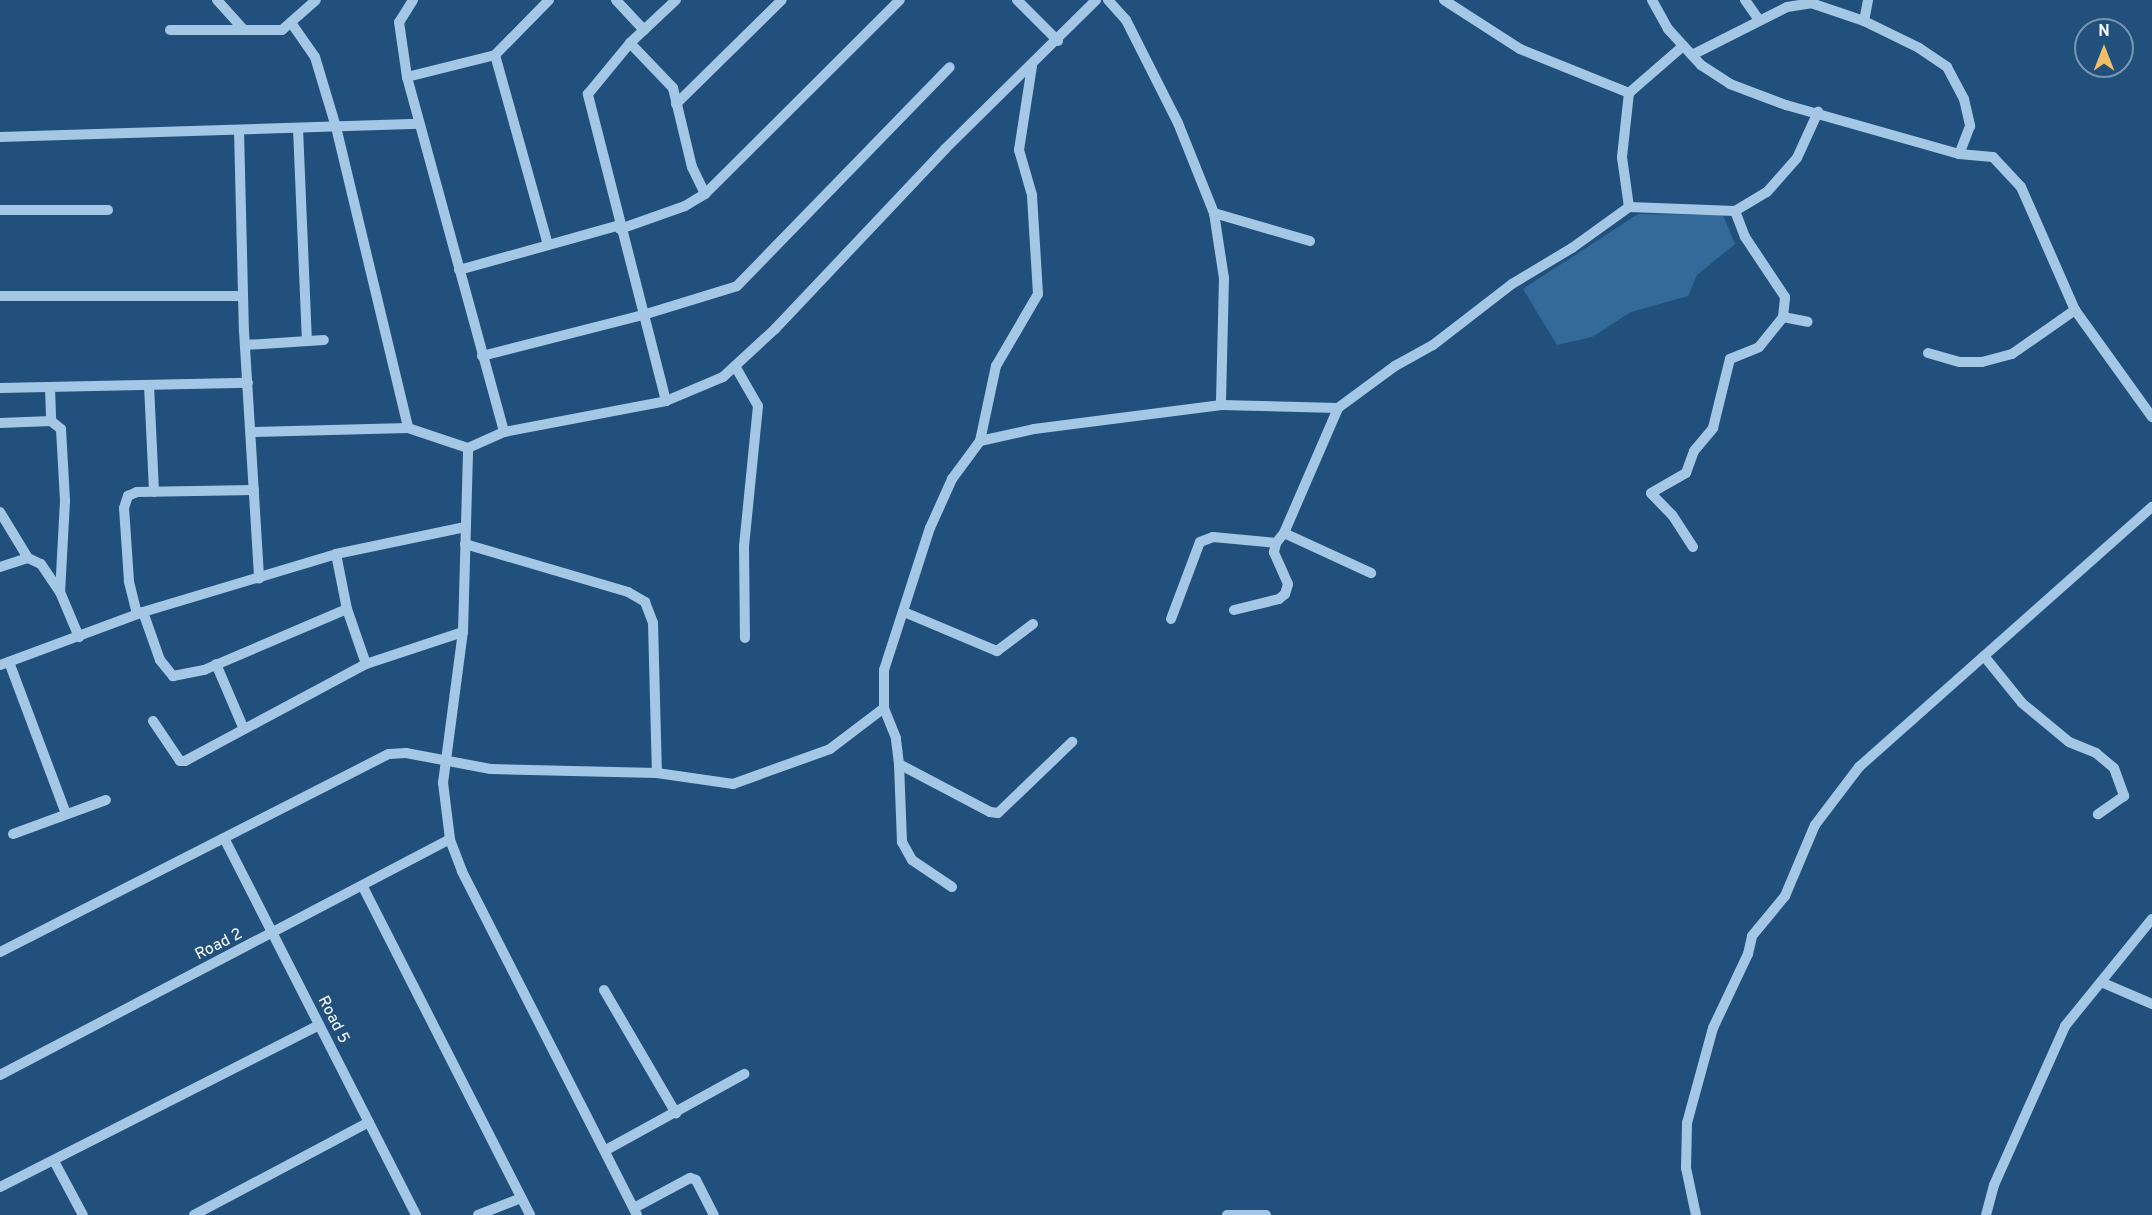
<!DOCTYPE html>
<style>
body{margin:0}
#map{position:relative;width:2152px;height:1215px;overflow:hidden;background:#21507c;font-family:Overpass,sans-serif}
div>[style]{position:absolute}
.green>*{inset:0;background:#346a9a}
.minor>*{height:10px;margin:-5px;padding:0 5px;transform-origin:5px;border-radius:5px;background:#a4c7e6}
span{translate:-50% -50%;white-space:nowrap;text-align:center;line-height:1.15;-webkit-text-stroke:5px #21507c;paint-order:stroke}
.street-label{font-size:16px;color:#fff}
.north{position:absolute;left:2074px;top:18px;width:60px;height:60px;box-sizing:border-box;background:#21507c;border:2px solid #7a96b0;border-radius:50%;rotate:0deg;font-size:16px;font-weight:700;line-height:24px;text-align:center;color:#fff}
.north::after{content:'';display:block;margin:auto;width:21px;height:27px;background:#f2bf66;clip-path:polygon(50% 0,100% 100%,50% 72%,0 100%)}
</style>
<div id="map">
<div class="green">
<div style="clip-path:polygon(1638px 214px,1723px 215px,1735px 244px,1697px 275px,1688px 296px,1631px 312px,1592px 337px,1557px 345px,1523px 289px)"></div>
</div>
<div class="minor">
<div style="left:217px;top:0;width:40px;rotate:48deg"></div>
<div style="left:413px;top:0;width:26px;rotate:122deg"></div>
<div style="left:399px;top:22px;width:56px;rotate:81.7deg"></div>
<div style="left:407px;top:77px;width:368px;rotate:74.7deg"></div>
<div style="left:616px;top:0;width:41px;rotate:47deg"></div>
<div style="left:1017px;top:0;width:58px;rotate:45deg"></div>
<div style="left:1108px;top:0;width:27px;rotate:48deg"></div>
<div style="left:1126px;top:20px;width:115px;rotate:63.2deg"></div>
<div style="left:1178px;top:123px;width:97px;rotate:68.2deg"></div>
<div style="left:1214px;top:213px;width:66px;rotate:81.3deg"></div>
<div style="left:1224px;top:278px;width:127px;rotate:91.4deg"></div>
<div style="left:1444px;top:0;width:90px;rotate:32.8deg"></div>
<div style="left:1520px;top:49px;width:118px;rotate:22deg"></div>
<div style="left:1652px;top:0;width:33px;rotate:61deg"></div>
<div style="left:1668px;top:29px;width:49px;rotate:47.5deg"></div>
<div style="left:1701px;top:65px;width:35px;rotate:33deg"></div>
<div style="left:1730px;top:84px;width:60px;rotate:20.6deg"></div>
<div style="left:1786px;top:105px;width:180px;rotate:15.8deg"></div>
<div style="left:1959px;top:154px;width:34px;rotate:5deg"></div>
<div style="left:1993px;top:157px;width:41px;rotate:47deg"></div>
<div style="left:2021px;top:187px;width:134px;rotate:66.3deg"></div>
<div style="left:2075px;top:310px;width:132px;rotate:54.3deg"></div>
<div style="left:1745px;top:0;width:24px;rotate:55deg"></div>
<div style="left:1864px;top:21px;width:21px;rotate:-79deg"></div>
<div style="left:292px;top:24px;width:40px;rotate:55.1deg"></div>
<div style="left:315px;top:57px;width:73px;rotate:73.3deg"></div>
<div style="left:336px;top:127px;width:309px;rotate:76.5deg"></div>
<div style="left:170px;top:30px;width:112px"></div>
<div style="left:282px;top:30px;width:45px;rotate:-41.4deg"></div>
<div style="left:630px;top:43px;width:62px;rotate:46.3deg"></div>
<div style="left:673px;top:88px;width:81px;rotate:76.5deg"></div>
<div style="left:692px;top:167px;width:30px;rotate:64deg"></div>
<div style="left:495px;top:55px;width:197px;rotate:74.4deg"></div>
<div style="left:1692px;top:55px;width:106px;rotate:-26.8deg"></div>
<div style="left:1787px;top:7px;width:24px;rotate:-9deg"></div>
<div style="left:1811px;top:3px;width:56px;rotate:18.8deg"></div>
<div style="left:1864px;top:21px;width:61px;rotate:26.1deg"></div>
<div style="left:1919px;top:48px;width:34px;rotate:34deg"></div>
<div style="left:1947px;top:67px;width:36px;rotate:62deg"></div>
<div style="left:1964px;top:99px;width:28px;rotate:77deg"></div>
<div style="left:1970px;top:126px;width:30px;rotate:111deg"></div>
<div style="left:407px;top:77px;width:91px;rotate:-14deg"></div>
<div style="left:495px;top:55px;width:77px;rotate:-45.5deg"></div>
<div style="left:676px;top:104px;width:148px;rotate:-44.5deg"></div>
<div style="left:298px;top:128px;width:213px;rotate:87.6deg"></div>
<div style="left:239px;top:130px;width:201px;rotate:88.6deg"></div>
<div style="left:244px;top:331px;width:248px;rotate:86.5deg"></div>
<div style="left:0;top:137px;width:419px;rotate:-1.8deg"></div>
<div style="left:1629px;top:207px;width:50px;rotate:-98deg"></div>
<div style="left:1622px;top:157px;width:64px;rotate:-83.8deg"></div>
<div style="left:1629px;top:93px;width:72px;rotate:-41deg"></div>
<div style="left:0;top:210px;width:108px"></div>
<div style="left:1214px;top:213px;width:100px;rotate:16.3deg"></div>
<div style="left:459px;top:270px;width:164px;rotate:-15.6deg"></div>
<div style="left:617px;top:226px;width:4px;rotate:45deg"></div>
<div style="left:620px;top:229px;width:69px;rotate:-19.5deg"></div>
<div style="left:685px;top:206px;width:23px;rotate:-31deg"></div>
<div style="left:705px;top:194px;width:275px;rotate:-44.9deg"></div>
<div style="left:0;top:296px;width:242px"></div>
<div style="left:1783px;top:317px;width:25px;rotate:11deg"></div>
<div style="left:245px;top:345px;width:79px;rotate:-3.6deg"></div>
<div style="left:1928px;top:353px;width:33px;rotate:16deg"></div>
<div style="left:1960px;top:362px;width:22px"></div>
<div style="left:1982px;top:362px;width:31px;rotate:-15deg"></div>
<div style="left:2012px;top:354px;width:77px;rotate:-34.9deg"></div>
<div style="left:482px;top:356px;width:166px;rotate:-14.3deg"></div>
<div style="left:643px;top:315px;width:98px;rotate:-17.1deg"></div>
<div style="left:737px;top:286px;width:305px;rotate:-45.8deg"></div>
<div style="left:735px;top:366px;width:46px;rotate:60.1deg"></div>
<div style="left:758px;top:406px;width:141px;rotate:95.7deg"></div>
<div style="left:744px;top:546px;width:92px;rotate:89.4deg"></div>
<div style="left:149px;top:385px;width:107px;rotate:87.3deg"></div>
<div style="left:50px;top:387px;width:34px;rotate:88deg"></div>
<div style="left:0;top:388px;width:248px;rotate:-1.2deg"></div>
<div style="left:666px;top:401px;width:317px;rotate:-104.3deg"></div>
<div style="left:588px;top:94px;width:66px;rotate:-50.5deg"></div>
<div style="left:630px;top:43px;width:63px;rotate:-43.1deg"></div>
<div style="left:0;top:423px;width:51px;rotate:-2.2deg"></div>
<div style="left:51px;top:421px;width:13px;rotate:39deg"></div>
<div style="left:61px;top:429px;width:72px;rotate:86.8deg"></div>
<div style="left:65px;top:501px;width:91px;rotate:93.1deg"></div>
<div style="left:252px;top:432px;width:156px;rotate:-1.5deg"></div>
<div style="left:408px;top:428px;width:63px;rotate:18.4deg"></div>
<div style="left:980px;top:441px;width:55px;rotate:-12.5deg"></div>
<div style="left:1034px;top:429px;width:189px;rotate:-7.3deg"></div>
<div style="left:1221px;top:405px;width:117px;rotate:1.5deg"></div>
<div style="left:0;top:512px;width:54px;rotate:58.7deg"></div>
<div style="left:28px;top:558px;width:14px;rotate:25deg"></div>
<div style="left:41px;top:564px;width:34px;rotate:56deg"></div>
<div style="left:60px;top:592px;width:49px;rotate:67.1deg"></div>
<div style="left:1284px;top:533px;width:96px;rotate:24.7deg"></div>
<div style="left:465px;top:544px;width:170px;rotate:16.4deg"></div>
<div style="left:628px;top:592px;width:20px;rotate:30deg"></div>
<div style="left:645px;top:602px;width:22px;rotate:69deg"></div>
<div style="left:653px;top:623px;width:150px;rotate:88.5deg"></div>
<div style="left:1693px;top:547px;width:38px;rotate:-123deg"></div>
<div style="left:1672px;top:515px;width:30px;rotate:-134deg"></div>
<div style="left:1651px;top:493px;width:40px;rotate:-29.7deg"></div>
<div style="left:1686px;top:473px;width:23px;rotate:-70deg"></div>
<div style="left:1694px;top:451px;width:30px;rotate:-50deg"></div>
<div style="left:1713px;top:428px;width:71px;rotate:-76.2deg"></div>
<div style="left:1730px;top:359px;width:31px;rotate:-22deg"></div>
<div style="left:1759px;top:347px;width:38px;rotate:-51deg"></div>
<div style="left:1783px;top:317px;width:20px;rotate:-84deg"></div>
<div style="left:1785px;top:297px;width:72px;rotate:-123.7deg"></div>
<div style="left:1745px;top:237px;width:28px;rotate:-111deg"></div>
<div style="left:336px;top:554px;width:56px;rotate:78.7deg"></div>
<div style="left:347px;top:609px;width:58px;rotate:70.9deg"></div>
<div style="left:0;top:567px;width:29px;rotate:-18deg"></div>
<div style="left:1234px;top:610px;width:46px;rotate:-13.7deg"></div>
<div style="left:1279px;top:599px;width:8px;rotate:-40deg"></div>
<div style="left:1285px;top:594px;width:10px;rotate:-73deg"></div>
<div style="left:1288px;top:584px;width:35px;rotate:-114deg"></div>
<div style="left:1274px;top:552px;width:9px;rotate:-77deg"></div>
<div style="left:1276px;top:543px;width:13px;rotate:-51deg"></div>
<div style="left:1284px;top:533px;width:136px;rotate:-66.6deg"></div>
<div style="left:1338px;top:408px;width:71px;rotate:-36.4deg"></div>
<div style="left:1395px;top:366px;width:43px;rotate:-28.9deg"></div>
<div style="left:1433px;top:345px;width:100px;rotate:-37.7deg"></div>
<div style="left:1512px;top:284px;width:70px;rotate:-31deg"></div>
<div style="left:1572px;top:248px;width:70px;rotate:-35.7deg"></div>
<div style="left:1629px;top:207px;width:106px;rotate:2.2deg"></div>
<div style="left:1735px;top:211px;width:37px;rotate:-31deg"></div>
<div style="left:1767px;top:192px;width:45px;rotate:-48.6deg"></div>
<div style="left:1797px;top:158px;width:51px;rotate:-65.5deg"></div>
<div style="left:143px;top:612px;width:51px;rotate:70.5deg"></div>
<div style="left:160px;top:660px;width:21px;rotate:51deg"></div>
<div style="left:173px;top:676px;width:32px;rotate:-11deg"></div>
<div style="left:204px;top:670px;width:155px;rotate:-23.1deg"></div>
<div style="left:904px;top:612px;width:101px;rotate:22.8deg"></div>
<div style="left:997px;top:651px;width:45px;rotate:-36.9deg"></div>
<div style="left:137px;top:614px;width:34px;rotate:-104deg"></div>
<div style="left:129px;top:581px;width:73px;rotate:-93.9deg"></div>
<div style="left:124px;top:508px;width:13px;rotate:-72deg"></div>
<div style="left:128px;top:496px;width:10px;rotate:-24deg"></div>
<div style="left:137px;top:492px;width:117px;rotate:-1deg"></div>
<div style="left:1171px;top:619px;width:82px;rotate:-69.4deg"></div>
<div style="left:1200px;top:542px;width:14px;rotate:-21deg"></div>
<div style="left:1213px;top:537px;width:63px;rotate:5.4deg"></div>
<div style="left:1984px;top:656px;width:60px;rotate:51deg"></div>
<div style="left:2022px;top:703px;width:61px;rotate:39.7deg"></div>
<div style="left:2069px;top:742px;width:29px;rotate:22deg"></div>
<div style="left:2096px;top:753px;width:23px;rotate:40deg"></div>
<div style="left:2114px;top:768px;width:30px;rotate:70deg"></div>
<div style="left:2124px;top:796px;width:32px;rotate:145deg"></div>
<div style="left:9px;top:662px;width:162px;rotate:69.4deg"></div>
<div style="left:216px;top:664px;width:69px;rotate:66.8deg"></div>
<div style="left:0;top:665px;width:153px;rotate:-20.3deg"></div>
<div style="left:143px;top:612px;width:202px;rotate:-16.7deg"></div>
<div style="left:336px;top:554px;width:132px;rotate:-11.8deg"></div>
<div style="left:153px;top:721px;width:48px;rotate:56deg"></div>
<div style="left:180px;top:761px;width:5px"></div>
<div style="left:185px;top:761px;width:205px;rotate:-28.2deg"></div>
<div style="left:366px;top:664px;width:102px;rotate:-18.3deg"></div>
<div style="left:899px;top:764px;width:103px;rotate:27.8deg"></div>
<div style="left:990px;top:812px;width:8px;rotate:7deg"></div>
<div style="left:998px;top:813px;width:103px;rotate:-43.8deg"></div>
<div style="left:13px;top:834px;width:99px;rotate:-20.1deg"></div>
<div style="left:224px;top:838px;width:423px;rotate:63deg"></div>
<div style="left:363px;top:887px;width:368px;rotate:63deg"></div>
<div style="left:952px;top:887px;width:48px;rotate:-146deg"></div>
<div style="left:912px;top:860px;width:21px;rotate:-119deg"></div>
<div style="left:902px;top:842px;width:78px;rotate:-92.2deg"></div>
<div style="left:899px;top:764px;width:26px;rotate:-97deg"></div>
<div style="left:896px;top:738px;width:32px;rotate:-112deg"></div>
<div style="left:884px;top:708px;width:38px;rotate:-90deg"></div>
<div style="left:884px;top:670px;width:149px;rotate:-72.1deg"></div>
<div style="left:930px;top:528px;width:54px;rotate:-65.8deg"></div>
<div style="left:952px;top:479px;width:47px;rotate:-53.6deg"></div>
<div style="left:980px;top:441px;width:77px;rotate:-78deg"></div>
<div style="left:996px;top:366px;width:83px;rotate:-59.7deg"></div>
<div style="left:1038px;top:294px;width:99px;rotate:-93.5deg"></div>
<div style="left:1032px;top:195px;width:47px;rotate:-106.1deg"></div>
<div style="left:1019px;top:150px;width:85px;rotate:-81.2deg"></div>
<div style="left:0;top:952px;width:436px;rotate:-27deg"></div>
<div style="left:389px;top:754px;width:17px;rotate:-3deg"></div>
<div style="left:406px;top:753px;width:86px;rotate:10.7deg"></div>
<div style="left:491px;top:769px;width:166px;rotate:1.4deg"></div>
<div style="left:657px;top:773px;width:77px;rotate:8.2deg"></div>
<div style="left:733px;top:784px;width:103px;rotate:-19.8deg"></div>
<div style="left:830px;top:749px;width:68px;rotate:-37.2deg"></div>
<div style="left:2101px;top:982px;width:56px;rotate:23.3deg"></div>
<div style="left:604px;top:990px;width:143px;rotate:59.7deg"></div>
<div style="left:0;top:1075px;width:508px;rotate:-27.67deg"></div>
<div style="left:606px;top:1150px;width:158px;rotate:-28.8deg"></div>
<div style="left:54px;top:1161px;width:61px;rotate:61.8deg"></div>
<div style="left:0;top:1187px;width:358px;rotate:-26.9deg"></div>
<div style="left:634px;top:1208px;width:64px;rotate:-28.2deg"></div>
<div style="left:690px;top:1178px;width:6px;rotate:18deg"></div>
<div style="left:696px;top:1180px;width:39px;rotate:63deg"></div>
<div style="left:194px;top:1215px;width:198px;rotate:-28deg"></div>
<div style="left:478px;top:1215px;width:46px;rotate:-21.6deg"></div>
<div style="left:637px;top:1215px;width:386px;rotate:-117deg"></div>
<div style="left:462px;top:871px;width:34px;rotate:-111deg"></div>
<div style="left:450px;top:839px;width:56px;rotate:-97.1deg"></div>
<div style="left:443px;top:783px;width:152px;rotate:-82.5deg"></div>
<div style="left:463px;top:632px;width:184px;rotate:-88.4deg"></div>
<div style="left:468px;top:448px;width:39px;rotate:-24deg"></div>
<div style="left:504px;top:432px;width:165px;rotate:-10.8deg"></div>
<div style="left:666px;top:401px;width:62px;rotate:-22.8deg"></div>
<div style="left:723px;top:377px;width:71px;rotate:-42.7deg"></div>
<div style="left:775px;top:329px;width:248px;rotate:-46.6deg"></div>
<div style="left:945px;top:149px;width:212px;rotate:-44.6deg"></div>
<div style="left:1227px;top:1215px;width:39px"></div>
<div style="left:1696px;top:1215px;width:48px;rotate:-102deg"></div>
<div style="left:1686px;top:1168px;width:45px;rotate:-88.7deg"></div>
<div style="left:1687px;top:1123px;width:98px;rotate:-74.7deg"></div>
<div style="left:1713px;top:1028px;width:82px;rotate:-64.7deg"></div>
<div style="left:1748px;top:954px;width:18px;rotate:-77deg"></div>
<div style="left:1752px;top:936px;width:52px;rotate:-50.5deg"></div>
<div style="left:1785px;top:896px;width:77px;rotate:-67.1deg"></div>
<div style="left:1815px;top:825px;width:73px;rotate:-52.8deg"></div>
<div style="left:1859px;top:767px;width:392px;rotate:-41.6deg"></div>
<div style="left:1986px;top:1215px;width:31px;rotate:-75deg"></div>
<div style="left:1994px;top:1185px;width:174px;rotate:-65.9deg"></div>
<div style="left:2065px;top:1026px;width:138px;rotate:-50.9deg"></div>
</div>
<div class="street-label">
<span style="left:219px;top:945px;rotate:-27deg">Road 2</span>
<span style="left:333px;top:1020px;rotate:63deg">Road 5</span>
</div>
<div class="north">N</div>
</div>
